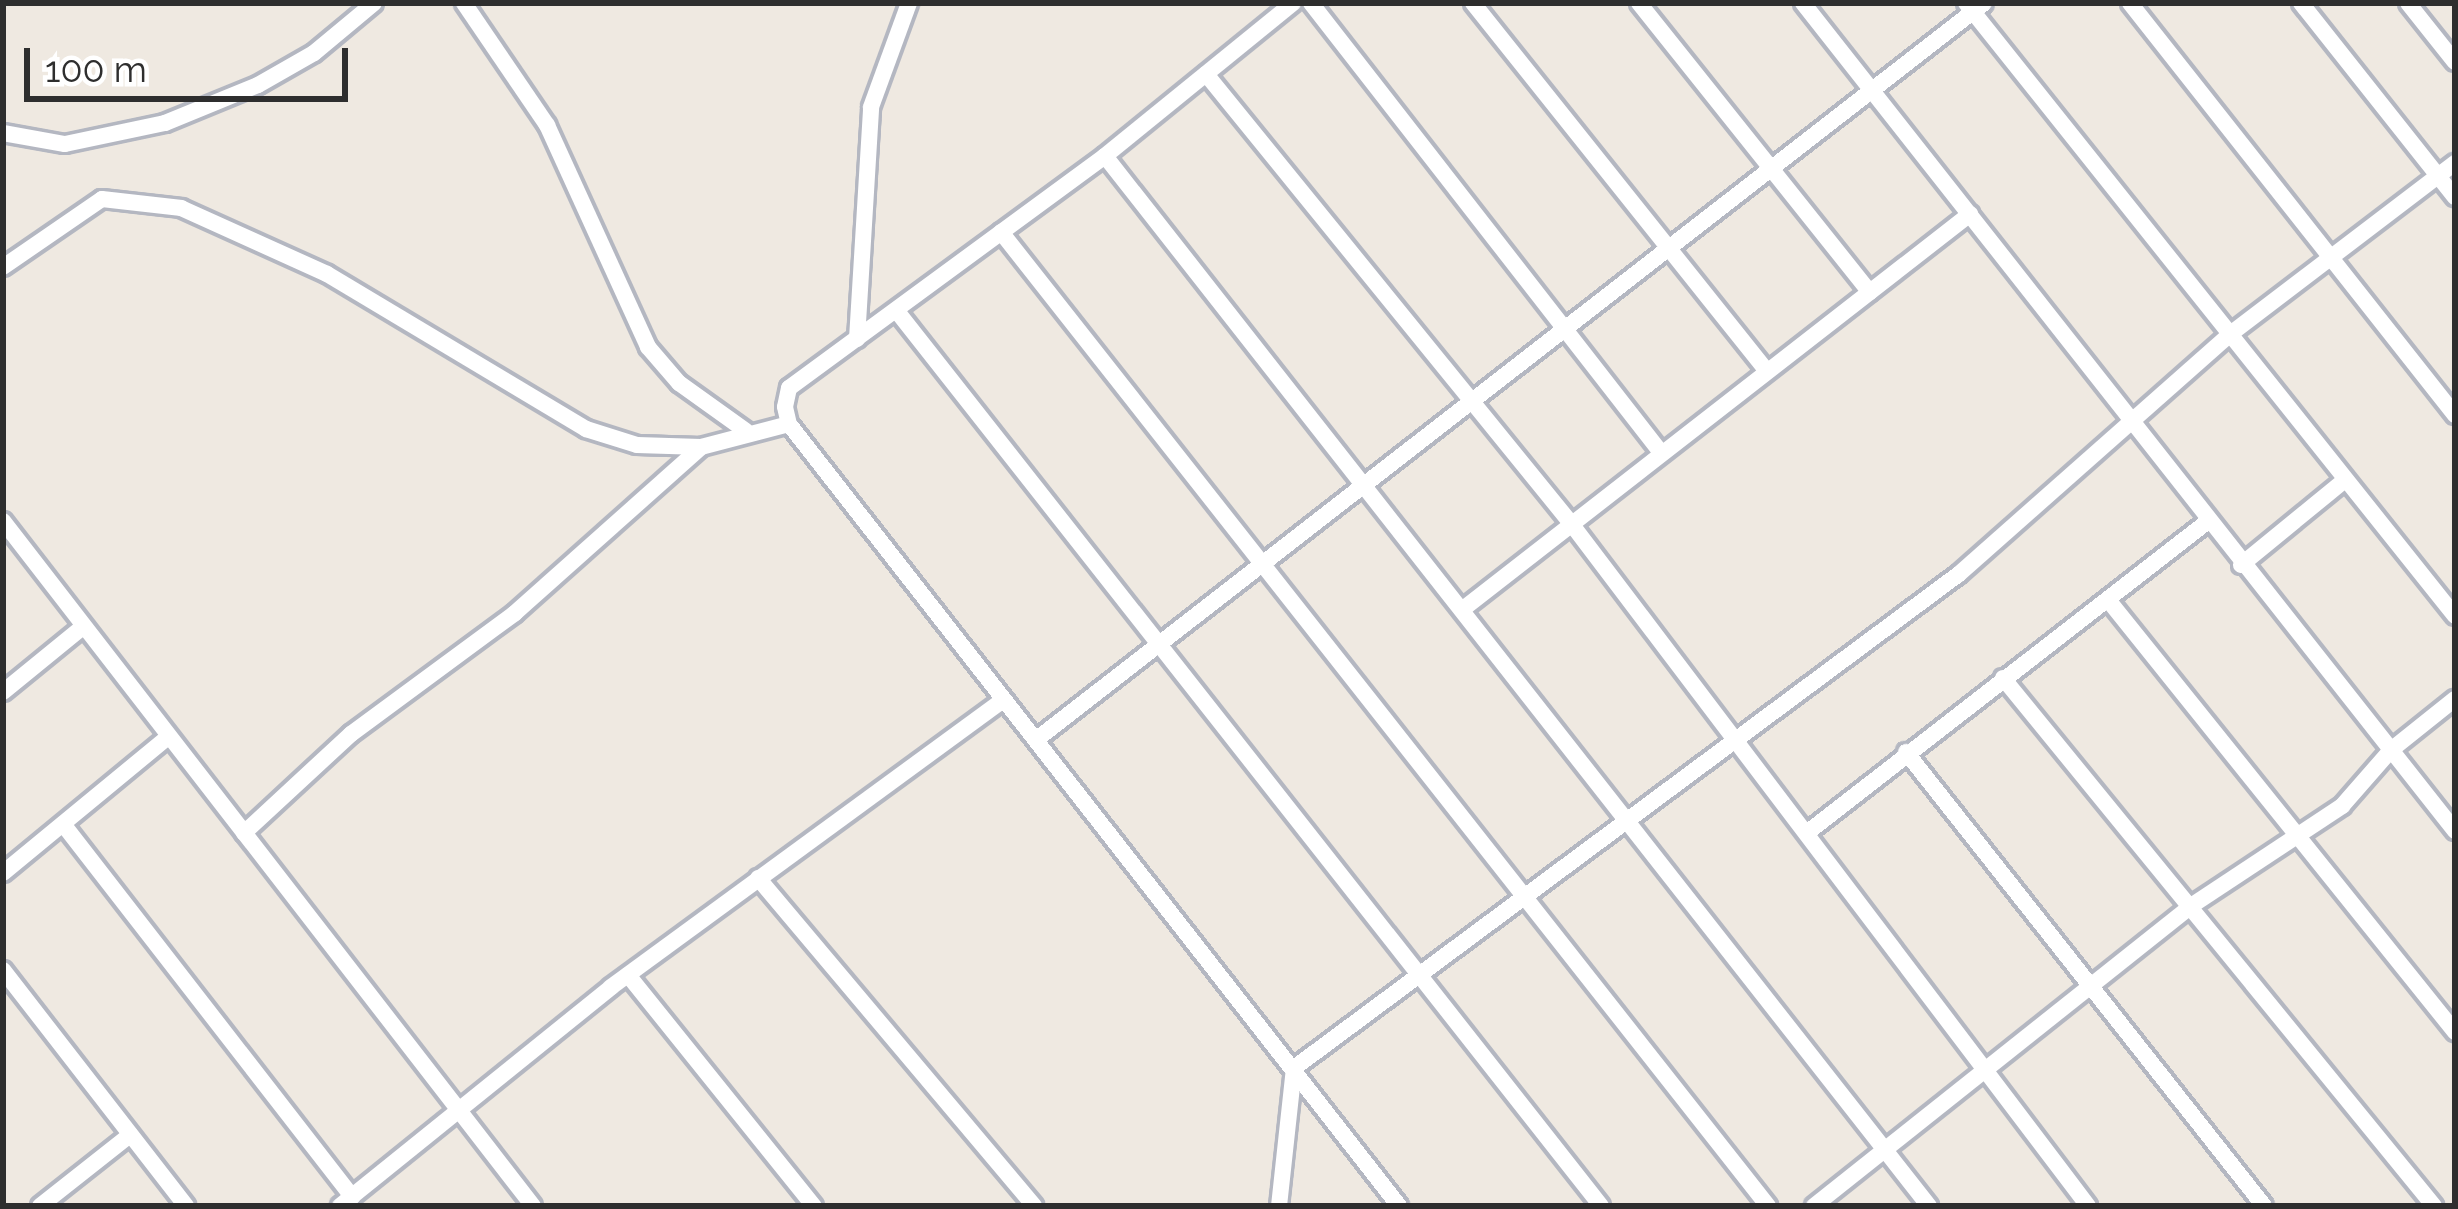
<!DOCTYPE html>
<style>
body{margin:0}
#map{position:relative;width:2458px;height:1209px;overflow:hidden;background:#efe9e1;font-family:Raleway,sans-serif}
div>[style]{position:absolute}
.roads{filter:drop-shadow(3px 0 #b4b7c1) drop-shadow(-3px 0 #b4b7c1) drop-shadow(0 3px #b4b7c1) drop-shadow(0 -3px #b4b7c1)}
.street>*{height:16px;margin:-8px;padding:0 8px;transform-origin:8px;border-radius:8px;background:#fff}
span{translate:-50% -50%;white-space:nowrap;text-align:center;line-height:1.15;-webkit-text-stroke:9px #fff;paint-order:stroke}
.frame{position:absolute;inset:0;border:6px solid #2e2e2e;pointer-events:none}
.scale{position:absolute;left:24px;top:48px;width:324px;height:54px;box-sizing:border-box;border:6px solid #2e2e2e;border-top:0;padding-left:15px;font-size:36px;line-height:42px;white-space:nowrap;color:#2e2e2e;-webkit-text-stroke:9px #fff;paint-order:stroke}
</style>
<div id="map">
<div class="roads">
<div class="street">
<div style="left:464px;top:3px;width:148px;rotate:55.8deg"></div>
<div style="left:547px;top:125px;width:244px;rotate:65.5deg"></div>
<div style="left:648px;top:347px;width:48px;rotate:49.3deg"></div>
<div style="left:679px;top:383px;width:82px;rotate:35.6deg"></div>
<div style="left:1293px;top:3px;width:242px;rotate:140.9deg"></div>
<div style="left:1105px;top:156px;width:392px;rotate:143.7deg"></div>
<div style="left:789px;top:388px;width:19px;rotate:102deg"></div>
<div style="left:785px;top:407px;width:17px;rotate:77deg"></div>
<div style="left:789px;top:424px;width:992px;rotate:52.04deg"></div>
<div style="left:1311px;top:3px;width:566px;rotate:52.1deg"></div>
<div style="left:1473px;top:3px;width:470px;rotate:51.4deg"></div>
<div style="left:1639px;top:3px;width:370px;rotate:51.4deg"></div>
<div style="left:1803px;top:3px;width:1054px;rotate:51.78deg"></div>
<div style="left:1966px;top:3px;width:784px;rotate:51.42deg"></div>
<div style="left:2130px;top:3px;width:525px;rotate:51.73deg"></div>
<div style="left:2301px;top:3px;width:248px;rotate:51.6deg"></div>
<div style="left:2408px;top:3px;width:75px;rotate:51.5deg"></div>
<div style="left:1206px;top:74px;width:577px;rotate:50.91deg"></div>
<div style="left:1570px;top:522px;width:858px;rotate:52.86deg"></div>
<div style="left:3px;top:133px;width:63px;rotate:10.1deg"></div>
<div style="left:65px;top:144px;width:102px;rotate:-11.9deg"></div>
<div style="left:165px;top:123px;width:100px;rotate:-22.2deg"></div>
<div style="left:258px;top:85px;width:64px;rotate:-29.7deg"></div>
<div style="left:314px;top:53px;width:78px;rotate:-39.8deg"></div>
<div style="left:1105px;top:156px;width:1335px;rotate:51.88deg"></div>
<div style="left:1001px;top:232px;width:1240px;rotate:51.78deg"></div>
<div style="left:3px;top:267px;width:120px;rotate:-34.5deg"></div>
<div style="left:102px;top:199px;width:80px;rotate:6.5deg"></div>
<div style="left:181px;top:208px;width:160px;rotate:24.3deg"></div>
<div style="left:327px;top:274px;width:302px;rotate:30.9deg"></div>
<div style="left:586px;top:429px;width:53px;rotate:17.4deg"></div>
<div style="left:637px;top:445px;width:64px;rotate:1.8deg"></div>
<div style="left:701px;top:447px;width:91px;rotate:-14.6deg"></div>
<div style="left:896px;top:310px;width:1140px;rotate:51.8deg"></div>
<div style="left:857px;top:339px;width:232px;rotate:-86.5deg"></div>
<div style="left:871px;top:107px;width:111px;rotate:-69.9deg"></div>
<div style="left:3px;top:521px;width:866px;rotate:52.27deg"></div>
<div style="left:2241px;top:565px;width:134px;rotate:-39.3deg"></div>
<div style="left:2109px;top:601px;width:553px;rotate:51.24deg"></div>
<div style="left:1463px;top:609px;width:643px;rotate:-37.92deg"></div>
<div style="left:2003px;top:678px;width:682px;rotate:50.78deg"></div>
<div style="left:3px;top:692px;width:104px;rotate:-39.2deg"></div>
<div style="left:1037px;top:739px;width:1199px;rotate:-37.85deg"></div>
<div style="left:1906px;top:752px;width:578px;rotate:51.74deg"></div>
<div style="left:63px;top:824px;width:472px;rotate:52.2deg"></div>
<div style="left:1808px;top:832px;width:505px;rotate:-37.85deg"></div>
<div style="left:244px;top:833px;width:146px;rotate:-42.8deg"></div>
<div style="left:351px;top:734px;width:204px;rotate:-36.4deg"></div>
<div style="left:515px;top:613px;width:249px;rotate:-41.7deg"></div>
<div style="left:3px;top:873px;width:214px;rotate:-39.5deg"></div>
<div style="left:758px;top:878px;width:429px;rotate:49.9deg"></div>
<div style="left:3px;top:970px;width:299px;rotate:52.2deg"></div>
<div style="left:628px;top:975px;width:297px;rotate:51.2deg"></div>
<div style="left:40px;top:1206px;width:115px;rotate:-38.3deg"></div>
<div style="left:340px;top:1206px;width:348px;rotate:-38.9deg"></div>
<div style="left:611px;top:987px;width:486px;rotate:-36.2deg"></div>
<div style="left:1279px;top:1206px;width:139px;rotate:-83.8deg"></div>
<div style="left:1294px;top:1068px;width:828px;rotate:-36.61deg"></div>
<div style="left:1959px;top:574px;width:361px;rotate:-41.5deg"></div>
<div style="left:2229px;top:335px;width:284px;rotate:-37.3deg"></div>
<div style="left:1814px;top:1206px;width:478px;rotate:-38.5deg"></div>
<div style="left:2188px;top:908px;width:185px;rotate:-33.5deg"></div>
<div style="left:2342px;top:806px;width:74px;rotate:-48.8deg"></div>
<div style="left:2391px;top:750px;width:82px;rotate:-38.6deg"></div>
</div>
</div>
<div class="frame"></div>
<div class="scale">100 m</div>
</div>
